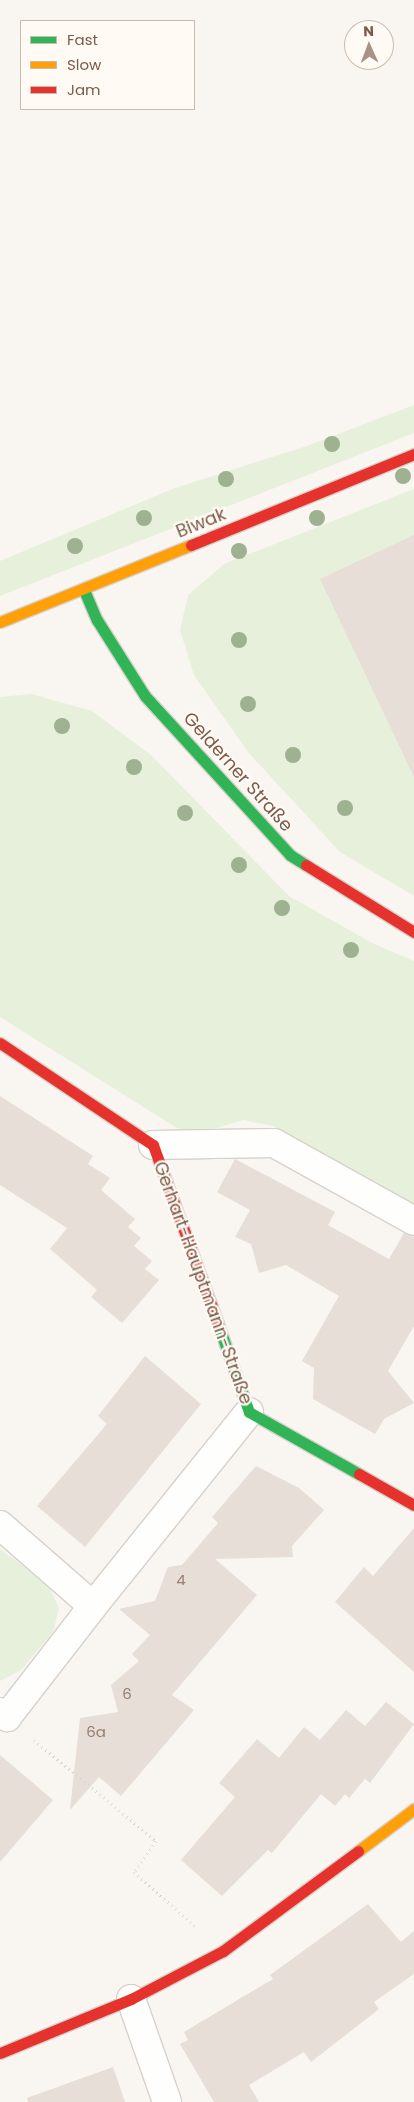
<!DOCTYPE html>
<meta charset="utf-8">
<style>
body{margin:0}
#map{position:relative;width:414px;height:2102px;overflow:hidden;background:#f9f5f0;font-family:Poppins,sans-serif}
div>[style]{position:absolute}
.green>*{inset:0;background:#e7f0db}
.building>*{inset:0;background:#e6ded7}
.path>*{height:3px;margin-top:-1.5px;transform-origin:0;background:repeating-linear-gradient(90deg,#dcd5d0 0 1px,transparent 0 5px)}
.roads{filter:drop-shadow(1px 0 #d7d1cb) drop-shadow(-1px 0 #d7d1cb) drop-shadow(0 1px #d7d1cb) drop-shadow(0 -1px #d7d1cb)}
.street>*{height:28px;margin:-14px;padding:0 14px;transform-origin:14px;border-radius:14px;background:#fefefd}
.fast>*{height:11px;margin:-5.5px;padding:0 5.5px;transform-origin:5.5px;border-radius:5.5px;background:#30b455}
.slow>*{height:11px;margin:-5.5px;padding:0 5.5px;transform-origin:5.5px;border-radius:5.5px;background:#ff9f0a}
.jam>*{height:11px;margin:-5.5px;padding:0 5.5px;transform-origin:5.5px;border-radius:5.5px;background:#e5322d}
.trees>*{width:16px;height:16px;margin:-8px;border-radius:50%;background:#9eb190}
span{translate:-50% -50%;white-space:nowrap;text-align:center;line-height:1.15;-webkit-text-stroke:4.5px #fffaf3;paint-order:stroke}
.number-label{font-size:15px;color:#977e72}
.number-label span{-webkit-text-stroke-width:0}
.street-label{font-size:18px;color:#7a5c4d}
.legend{position:absolute;left:20px;top:20px;width:175px;height:90px;box-sizing:border-box;background:#fffaf3;border:1px solid #cabbb1;margin:0;padding:6px 9px;list-style:none;font-size:15px;color:#7a5c4d}
.legend li{display:flex;align-items:center;gap:10px;height:25px}
.legend b{width:25px;border:1px solid #cabbb1}
.north{position:absolute;left:344px;top:20px;width:50px;height:50px;box-sizing:border-box;background:#fffaf3;border:1px solid #cabbb1;border-radius:50%;rotate:358deg;font-size:14px;font-weight:700;line-height:20px;text-align:center;color:#7a5c4d}
.north::after{content:'';display:block;margin:auto;width:18px;height:22px;background:#a69286;clip-path:polygon(50% 0,100% 100%,50% 72%,0 100%)}
</style>
<div id="map">
<div class="green">
<div style="clip-path:polygon(414px 405px,414px 433px,0 596px,0 561px,175px 488px,307px 446px)"></div>
<div style="clip-path:polygon(414px 489px,414px 896px,340px 852px,248px 752px,194px 675px,180px 630px,188px 595px,224px 564px)"></div>
<div style="clip-path:polygon(31px 694px,92px 711px,151px 755px,289px 896px,374px 944px,414px 961px,414px 1204px,273px 1126px,243px 1120px,200px 1133px,177px 1128px,0 1017px,0 697px)"></div>
<div style="clip-path:polygon(0 1549px,47px 1583px,59px 1608px,53px 1632px,21px 1670px,0 1681px)"></div>
</div>
<div class="building">
<div style="clip-path:polygon(414px 535px,414px 777px,320px 579px)"></div>
<div style="clip-path:polygon(0 1096px,93px 1156px,88px 1164px,110px 1178px,101px 1190px,135px 1219px,128px 1227px,141px 1238px,134px 1246px,152px 1261px,145px 1269px,159px 1280px,122px 1323px,91px 1297px,97px 1290px,50px 1249px,67px 1228px,0 1185px)"></div>
<div style="clip-path:polygon(235px 1159px,335px 1212px,328px 1225px,389px 1259px,404px 1233px,414px 1237px,414px 1326px,388px 1371px,414px 1403px,384px 1419px,375px 1434px,313px 1399px,314px 1368px,302px 1361px,339px 1296px,286px 1265px,259px 1273px,251px 1244px,235px 1237px,250px 1210px,217px 1192px)"></div>
<div style="clip-path:polygon(145px 1356px,201px 1404px,85px 1547px,37px 1506px,107px 1424px,98px 1416px)"></div>
<div style="clip-path:polygon(256px 1466px,299px 1488px,324px 1510px,292px 1546px,293px 1557px,215px 1559px,257px 1595px,172px 1695px,194px 1710px,121px 1796px,99px 1777px,70px 1810px,80px 1718px,118px 1712px,111px 1685px,139px 1661px,132px 1654px,150px 1635px,119px 1609px,155px 1601px,168px 1567px,182px 1565px,218px 1523px,212px 1517px)"></div>
<div style="clip-path:polygon(414px 1528px,414px 1672px,335px 1602px,364px 1567px,373px 1576px)"></div>
<div style="clip-path:polygon(386px 1702px,414px 1724px,370px 1783px,365px 1779px,349px 1798px,345px 1794px,335px 1806px,321px 1794px,272px 1853px,268px 1850px,222px 1896px,181px 1860px,235px 1797px,219px 1783px,257px 1739px,279px 1758px,304px 1727px,320px 1740px,346px 1710px,365px 1726px)"></div>
<div style="clip-path:polygon(0 1755px,53px 1800px,0 1862px)"></div>
<div style="clip-path:polygon(368px 1904px,401px 1942px,414px 1931px,414px 1974px,374px 2002px,379px 2009px,311px 2062px,304px 2052px,249px 2085px,259px 2102px,214px 2102px,180px 2044px,188px 2040px,184px 2032px,273px 1979px,270px 1975px)"></div>
<div style="clip-path:polygon(113px 2067px,125px 2102px,28px 2102px,27px 2098px)"></div>
</div>
<div class="path">
<div style="left:34px;top:1740px;width:158px;rotate:39.6deg"></div>
<div style="left:156px;top:1841px;width:38px;rotate:125deg"></div>
<div style="left:134px;top:1872px;width:83px;rotate:41.6deg"></div>
</div>
<div class="roads">
<div class="street">
<div style="left:153px;top:1145px;width:121px;rotate:-0.9deg"></div>
<div style="left:274px;top:1143px;width:160px;rotate:29.1deg"></div>
<div style="left:0;top:1525px;width:123px;rotate:41.1deg"></div>
<div style="left:93px;top:1606px;width:249px;rotate:-51.2deg"></div>
<div style="left:0;top:1712px;width:9px;rotate:36deg"></div>
<div style="left:7px;top:1717px;width:140px;rotate:-52.2deg"></div>
<div style="left:131px;top:1999px;width:109px;rotate:70.7deg"></div>
</div>
<div class="fast">
<div style="left:84px;top:590px;width:33px;rotate:67deg"></div>
<div style="left:97px;top:620px;width:90px;rotate:57.7deg"></div>
<div style="left:145px;top:696px;width:215px;rotate:47.6deg"></div>
<div style="left:290px;top:855px;width:19px;rotate:32deg"></div>
<div style="left:218px;top:1324px;width:93px;rotate:70.6deg"></div>
<div style="left:249px;top:1412px;width:126px;rotate:29.4deg"></div>
</div>
<div class="slow">
<div style="left:0;top:622px;width:206px;rotate:-22deg"></div>
<div style="left:358px;top:1851px;width:70px;rotate:-36.9deg"></div>
</div>
<div class="jam">
<div style="left:191px;top:545px;width:241px;rotate:-22.2deg"></div>
<div style="left:306px;top:865px;width:127px;rotate:31.8deg"></div>
<div style="left:0;top:1043px;width:184px;rotate:33.7deg"></div>
<div style="left:153px;top:1145px;width:190px;rotate:70deg"></div>
<div style="left:359px;top:1474px;width:63px;rotate:29.4deg"></div>
<div style="left:0;top:2053px;width:142px;rotate:-22.4deg"></div>
<div style="left:131px;top:1999px;width:104px;rotate:-27.6deg"></div>
<div style="left:223px;top:1951px;width:168px;rotate:-36.5deg"></div>
</div>
</div>
<div class="trees">
<div style="left:332px;top:444px"></div>
<div style="left:403px;top:476px"></div>
<div style="left:226px;top:479px"></div>
<div style="left:144px;top:518px"></div>
<div style="left:317px;top:518px"></div>
<div style="left:75px;top:546px"></div>
<div style="left:239px;top:551px"></div>
<div style="left:239px;top:640px"></div>
<div style="left:248px;top:704px"></div>
<div style="left:62px;top:726px"></div>
<div style="left:293px;top:755px"></div>
<div style="left:134px;top:767px"></div>
<div style="left:345px;top:808px"></div>
<div style="left:185px;top:813px"></div>
<div style="left:239px;top:865px"></div>
<div style="left:282px;top:908px"></div>
<div style="left:351px;top:950px"></div>
</div>
<div class="number-label">
<span style="left:181px;top:1580px">4</span>
<span style="left:127px;top:1694px">6</span>
<span style="left:96px;top:1732px">6a</span>
</div>
<div class="street-label">
<span style="left:201px;top:523px;rotate:-22deg">Biwak</span>
<span style="left:238px;top:772px;rotate:48deg">Gelderner Straße</span>
<span style="left:203px;top:1283px;rotate:70deg">Gerhart-Hauptmann-Straße</span>
</div>
<ul class="legend">
<li><b style="height:6px;background:#30b455"></b>Fast</li>
<li><b style="height:6px;background:#ff9f0a"></b>Slow</li>
<li><b style="height:6px;background:#e5322d"></b>Jam</li>
</ul>
<div class="north">N</div>
</div>
